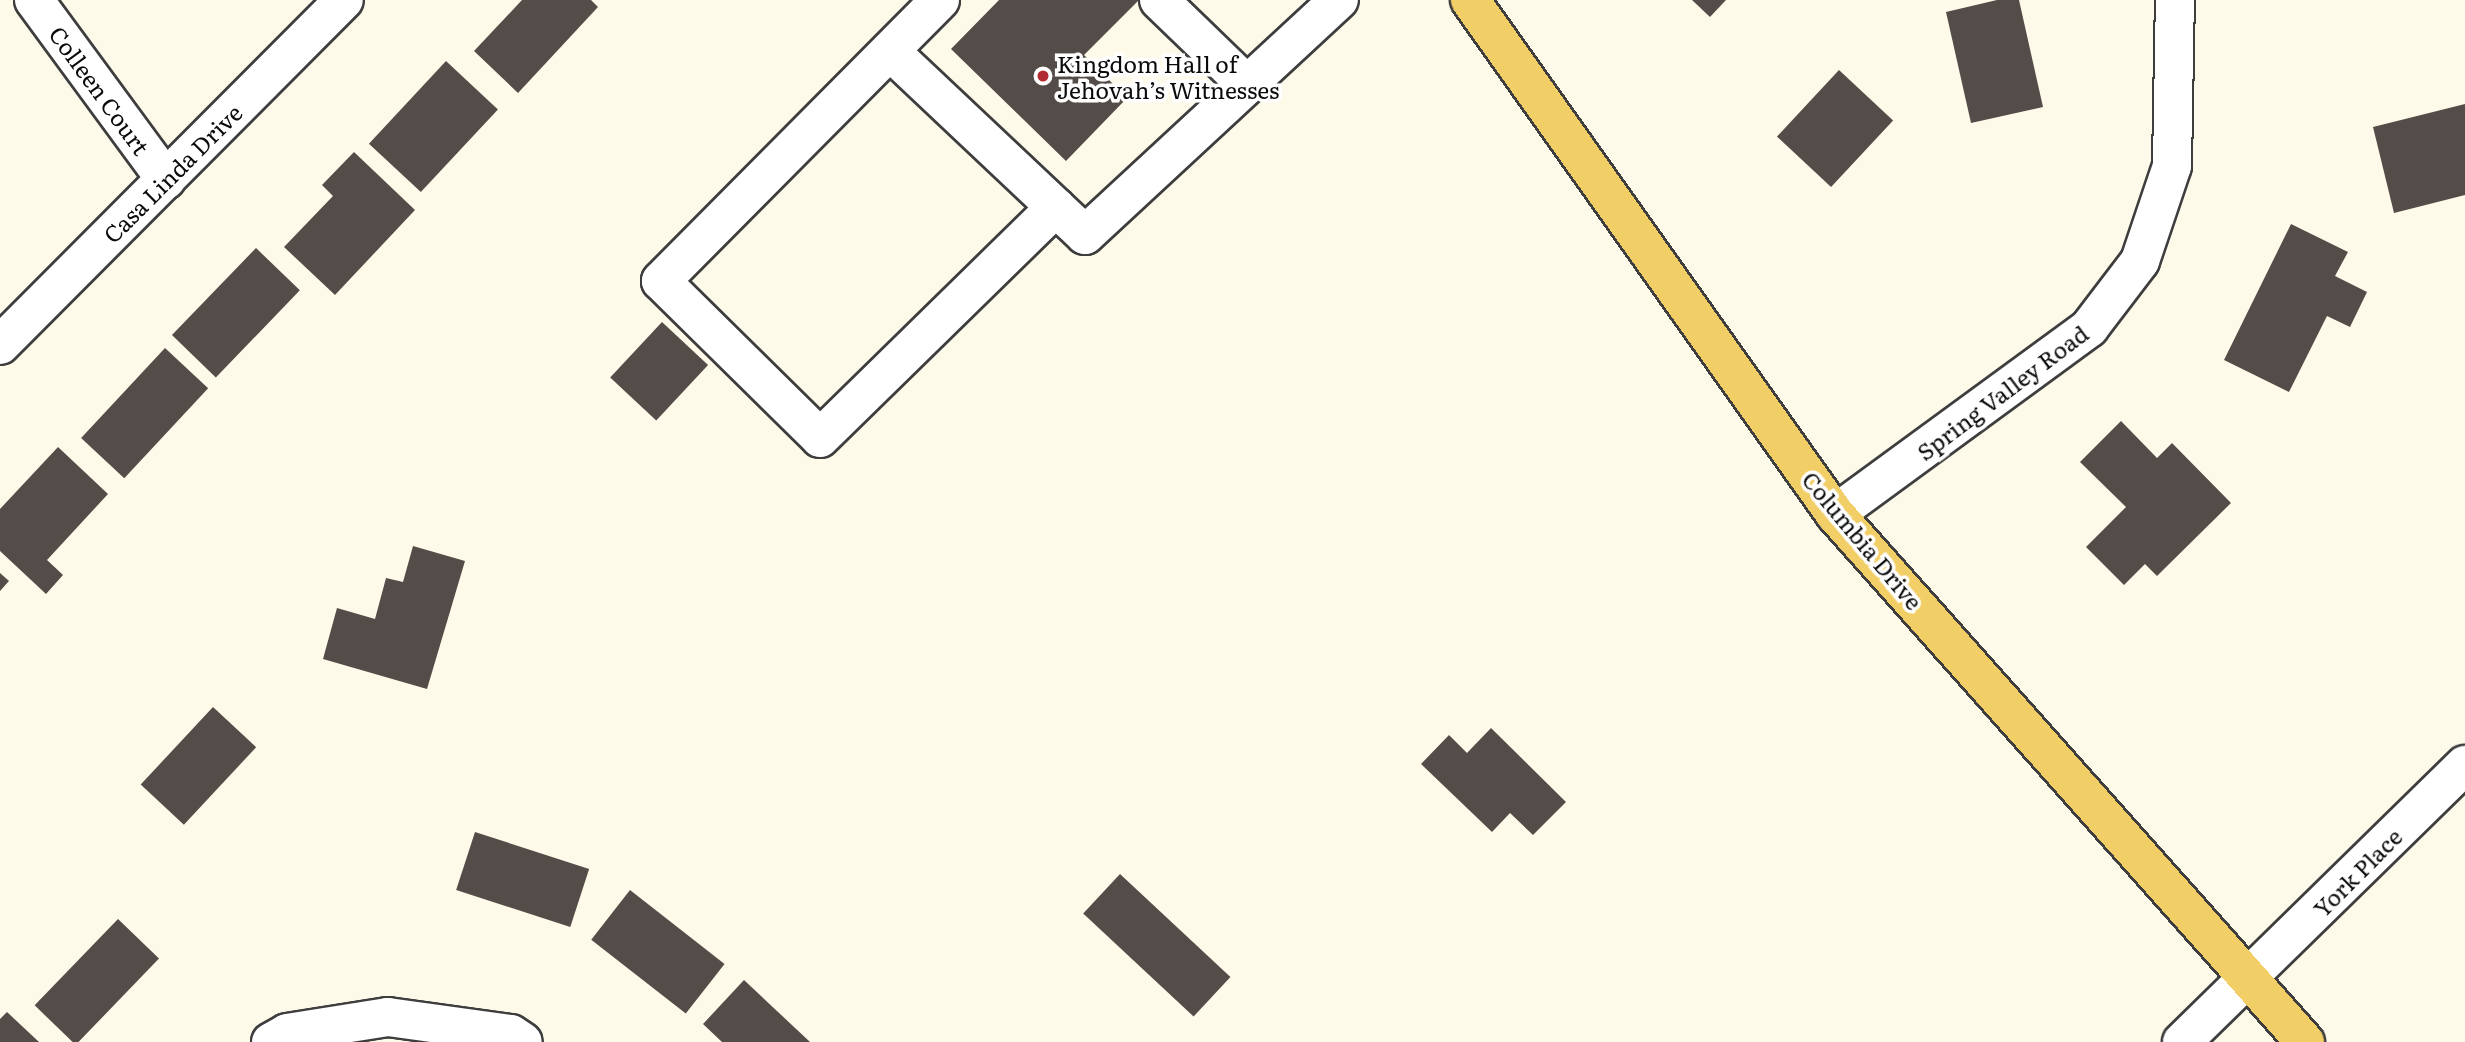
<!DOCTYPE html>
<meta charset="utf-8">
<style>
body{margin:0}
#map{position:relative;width:2465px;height:1042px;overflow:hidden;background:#fefaea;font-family:Literata,serif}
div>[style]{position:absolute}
.building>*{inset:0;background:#534c48;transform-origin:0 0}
.roads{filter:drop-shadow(2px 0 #3e3e3e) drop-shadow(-2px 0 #3e3e3e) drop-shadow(0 2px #3e3e3e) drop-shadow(0 -2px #3e3e3e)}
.minor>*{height:38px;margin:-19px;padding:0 19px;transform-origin:19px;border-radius:19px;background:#fff}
.major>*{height:38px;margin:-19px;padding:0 19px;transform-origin:19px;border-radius:19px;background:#f2ce66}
.dots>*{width:19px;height:19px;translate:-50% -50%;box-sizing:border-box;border:4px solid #fff;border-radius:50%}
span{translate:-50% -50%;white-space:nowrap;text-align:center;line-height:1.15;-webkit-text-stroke:7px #fff;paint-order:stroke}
.poi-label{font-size:23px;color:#0b0b0b}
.left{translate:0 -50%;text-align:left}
.street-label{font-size:23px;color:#0b0b0b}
</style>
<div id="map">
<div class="building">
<div style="clip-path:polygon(522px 0,591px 0,598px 7px,518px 93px,474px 51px)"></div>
<div style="clip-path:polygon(999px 0,1139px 0,1084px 55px,1127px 98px,1066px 161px,951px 49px)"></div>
<div style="clip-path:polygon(1692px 0,1726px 0,1710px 17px)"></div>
<div style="clip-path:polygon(1997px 0,2019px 0,2043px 107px,1971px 123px,1946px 12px)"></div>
<div style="left:446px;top:61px;width:71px;height:113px;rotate:43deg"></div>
<div style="left:1839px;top:70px;width:74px;height:91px;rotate:43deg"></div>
<div style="clip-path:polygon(2465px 104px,2465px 195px,2394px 213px,2373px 127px)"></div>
<div style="clip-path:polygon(354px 152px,415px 210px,335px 295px,284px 247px,333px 196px,322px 185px)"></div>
<div style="clip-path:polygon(2291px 224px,2348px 252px,2335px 276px,2367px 292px,2350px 327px,2327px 316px,2289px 392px,2224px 360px)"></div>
<div style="left:256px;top:248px;width:61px;height:121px;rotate:44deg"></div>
<div style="left:662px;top:322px;width:63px;height:76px;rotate:43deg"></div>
<div style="left:165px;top:348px;width:59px;height:123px;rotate:43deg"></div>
<div style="clip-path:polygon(2121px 421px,2157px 458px,2172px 443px,2231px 503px,2157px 576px,2145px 564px,2124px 585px,2086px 547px,2126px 507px,2080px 462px)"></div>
<div style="clip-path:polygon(58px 447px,108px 494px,47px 560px,63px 575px,46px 594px,0 551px,0 509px)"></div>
<div style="clip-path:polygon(413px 546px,465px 561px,427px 689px,323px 659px,337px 608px,375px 619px,386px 578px,403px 582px)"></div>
<div style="clip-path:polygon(0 573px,9px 581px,0 591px)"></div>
<div style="left:213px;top:707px;width:59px;height:106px;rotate:43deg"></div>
<div style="clip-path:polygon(1491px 728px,1566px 802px,1533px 835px,1510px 813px,1492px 832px,1421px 764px,1449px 735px,1467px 753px)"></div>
<div style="left:475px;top:832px;width:120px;height:61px;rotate:18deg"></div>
<div style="left:1120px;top:874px;width:151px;height:54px;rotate:43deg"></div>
<div style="left:630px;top:890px;width:120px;height:63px;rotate:38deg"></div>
<div style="left:118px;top:919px;width:57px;height:120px;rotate:44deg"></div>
<div style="clip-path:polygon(744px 980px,810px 1042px,722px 1042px,703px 1024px)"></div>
<div style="clip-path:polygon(7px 1012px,39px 1042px,0 1042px,0 1019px)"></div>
</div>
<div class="roads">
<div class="minor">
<div style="left:34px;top:0;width:223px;rotate:53.7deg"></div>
<div style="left:940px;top:0;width:396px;rotate:134.8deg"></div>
<div style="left:661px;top:281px;width:223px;rotate:44.6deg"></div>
<div style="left:820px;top:438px;width:330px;rotate:-44.4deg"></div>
<div style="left:1159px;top:0;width:120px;rotate:44deg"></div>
<div style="left:890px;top:51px;width:268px;rotate:43.3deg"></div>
<div style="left:1085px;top:235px;width:346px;rotate:-42.8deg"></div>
<div style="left:0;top:345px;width:487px;rotate:-45.1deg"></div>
<div style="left:1835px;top:514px;width:315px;rotate:-36.2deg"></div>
<div style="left:2089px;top:328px;width:84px;rotate:-52.7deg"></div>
<div style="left:2140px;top:261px;width:100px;rotate:-71.4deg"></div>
<div style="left:2172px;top:166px;width:166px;rotate:-89deg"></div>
<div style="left:271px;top:1042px;width:18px;rotate:-29deg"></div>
<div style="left:287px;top:1033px;width:102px;rotate:-9deg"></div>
<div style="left:388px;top:1017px;width:124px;rotate:7.9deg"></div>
<div style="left:511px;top:1034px;width:14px;rotate:34deg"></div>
<div style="left:2182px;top:1042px;width:396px;rotate:-44.4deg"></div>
</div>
<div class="major">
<div style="left:1470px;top:0;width:630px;rotate:54.62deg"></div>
<div style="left:1835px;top:514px;width:707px;rotate:48.33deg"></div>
</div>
</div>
<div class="dots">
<div style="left:1043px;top:76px;background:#b32b32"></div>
</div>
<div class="poi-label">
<span class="left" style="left:1057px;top:76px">Kingdom Hall of<br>Jehovah’s Witnesses</span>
</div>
<div class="street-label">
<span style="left:100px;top:90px;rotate:54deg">Colleen Court</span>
<span style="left:172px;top:173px;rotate:-45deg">Casa Linda Drive</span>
<span style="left:2002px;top:392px;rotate:-37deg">Spring Valley Road</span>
<span style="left:1863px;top:540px;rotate:50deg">Columbia Drive</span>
<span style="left:2357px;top:872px;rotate:-45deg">York Place</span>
</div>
</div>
